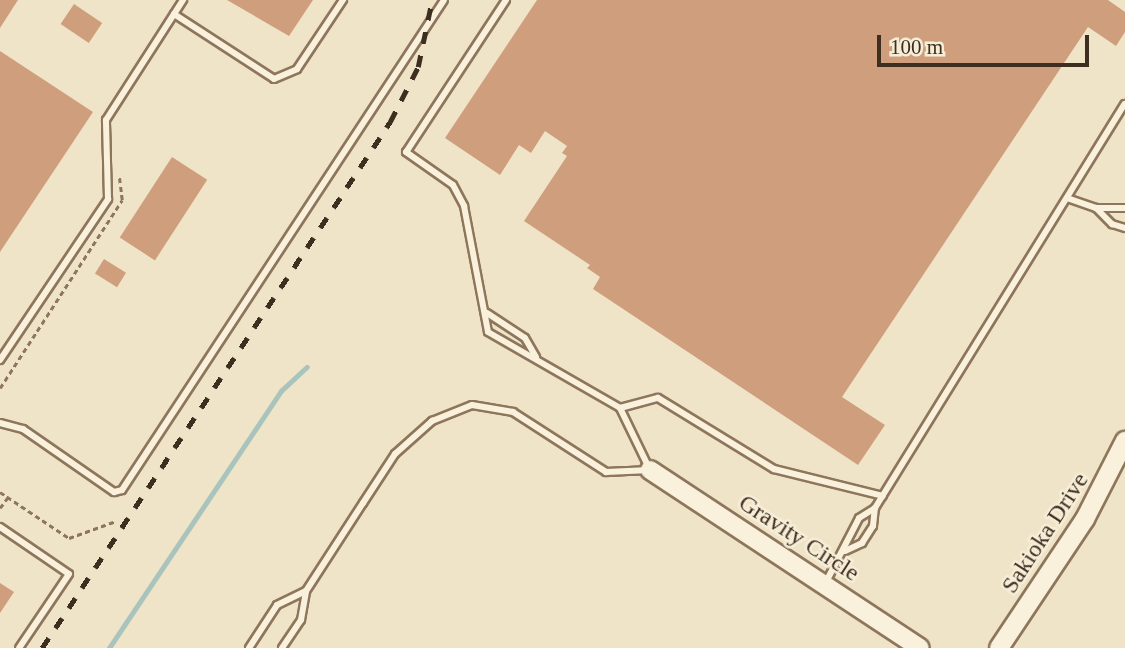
<!DOCTYPE html>
<style>
body{margin:0}
#map{position:relative;width:1125px;height:648px;overflow:hidden;background:#f0e4c8;font-family:Georgia,serif}
div>[style]{position:absolute}
.stream>*{height:4.5px;margin:-2.25px;padding:0 2.25px;transform-origin:2.25px;border-radius:2.25px;background:#a9c4bc}
.building>*{inset:0;background:#cf9f7d;transform-origin:0 0}
.path>*{height:2.5px;margin-top:-1.25px;transform-origin:0;background:repeating-linear-gradient(90deg,#8d765c 0 5px,transparent 0 8.5px)}
.roads{filter:drop-shadow(2px 0 #8d765c) drop-shadow(-2px 0 #8d765c) drop-shadow(0 2px #8d765c) drop-shadow(0 -2px #8d765c)}
.lane>*{height:6px;margin:-3px;padding:0 3px;transform-origin:3px;border-radius:3px;background:#faf1dc}
.secondary>*{height:18px;margin:-9px;padding:0 9px;transform-origin:9px;border-radius:9px;background:#faf1dc}
.rail>*{height:4.5px;margin-top:-2.25px;transform-origin:0;background:repeating-linear-gradient(90deg,#3d2e20 0 12px,transparent 0 24px)}
span{translate:-50% -50%;white-space:nowrap;text-align:center;line-height:1.15;-webkit-text-stroke:5px #f7eed8;paint-order:stroke}
.street-label{font-size:24px;color:#3d2e20}
.scale{position:absolute;left:877px;top:35px;width:212px;height:32px;box-sizing:border-box;border:4px solid #3d2e20;border-top:0;padding-left:9px;font-size:21px;line-height:24px;white-space:nowrap;color:#3d2e20;-webkit-text-stroke:5px #f7eed8;paint-order:stroke}
</style>
<div id="map">
<div class="stream">
<div style="left:109px;top:648px;width:309px;rotate:-56.2deg"></div>
<div style="left:281px;top:391px;width:35px;rotate:-43deg"></div>
</div>
<div class="building">
<div style="clip-path:polygon(0 0,18px 0,0 28px)"></div>
<div style="clip-path:polygon(227px 0,313px 0,289px 36px)"></div>
<div style="clip-path:polygon(537px 0,1108px 0,1125px 12px,1125px 32px,1116px 46px,1088px 27px,842px 397px,885px 425px,858px 465px,593px 289px,600px 277px,587px 268px,590px 265px,524px 221px,567px 156px,562px 153px,567px 146px,545px 131px,531px 153px,519px 145px,500px 175px,445px 138px)"></div>
<div style="left:74px;top:4px;width:34px;height:24px;rotate:34deg"></div>
<div style="clip-path:polygon(0 51px,93px 112px,0 252px)"></div>
<div style="left:172px;top:157px;width:42px;height:96px;rotate:33deg"></div>
<div style="left:104px;top:259px;width:26px;height:17px;rotate:32deg"></div>
<div style="clip-path:polygon(0 583px,14px 592px,0 613px)"></div>
</div>
<div class="path">
<div style="left:0;top:388px;width:224px;rotate:-57deg"></div>
<div style="left:122px;top:200px;width:24px;rotate:-97deg"></div>
<div style="left:0;top:492px;width:83px;rotate:33.7deg"></div>
<div style="left:69px;top:538px;width:50px;rotate:-19.9deg"></div>
<div style="left:0;top:508px;width:14px;rotate:-54deg"></div>
</div>
<div class="roads">
<div class="lane">
<div style="left:506px;top:0;width:182px;rotate:123.3deg"></div>
<div style="left:406px;top:152px;width:57px;rotate:35.1deg"></div>
<div style="left:453px;top:185px;width:24px;rotate:62deg"></div>
<div style="left:464px;top:206px;width:128px;rotate:79.2deg"></div>
<div style="left:488px;top:332px;width:152px;rotate:29.9deg"></div>
<div style="left:620px;top:408px;width:39px;rotate:-15deg"></div>
<div style="left:658px;top:398px;width:136px;rotate:31.5deg"></div>
<div style="left:774px;top:469px;width:112px;rotate:13.9deg"></div>
<div style="left:174px;top:14px;width:119px;rotate:33deg"></div>
<div style="left:274px;top:79px;width:25px;rotate:-23deg"></div>
<div style="left:297px;top:69px;width:83px;rotate:-56.3deg"></div>
<div style="left:1067px;top:198px;width:31px;rotate:19deg"></div>
<div style="left:1096px;top:208px;width:29px"></div>
<div style="left:1096px;top:208px;width:23px;rotate:45deg"></div>
<div style="left:1112px;top:224px;width:14px;rotate:17deg"></div>
<div style="left:487px;top:313px;width:45px;rotate:33.3deg"></div>
<div style="left:525px;top:338px;width:22px;rotate:60deg"></div>
<div style="left:0;top:360px;width:194px;rotate:-56.1deg"></div>
<div style="left:108px;top:199px;width:79px;rotate:-91.5deg"></div>
<div style="left:106px;top:120px;width:143px;rotate:-57.3deg"></div>
<div style="left:0;top:423px;width:24px;rotate:15deg"></div>
<div style="left:23px;top:429px;width:111px;rotate:34.7deg"></div>
<div style="left:114px;top:492px;width:8px;rotate:-14deg"></div>
<div style="left:122px;top:490px;width:586px;rotate:-56.69deg"></div>
<div style="left:0;top:527px;width:83px;rotate:34.3deg"></div>
<div style="left:69px;top:574px;width:89px;rotate:124deg"></div>
<div style="left:845px;top:551px;width:19px;rotate:-25deg"></div>
<div style="left:862px;top:543px;width:20px;rotate:-57deg"></div>
<div style="left:873px;top:526px;width:18px;rotate:-84deg"></div>
<div style="left:875px;top:508px;width:475px;rotate:-58.3deg"></div>
<div style="left:826px;top:582px;width:72px;rotate:-62.7deg"></div>
<div style="left:859px;top:518px;width:19px;rotate:-32deg"></div>
<div style="left:249px;top:648px;width:51px;rotate:-56.9deg"></div>
<div style="left:277px;top:605px;width:32px;rotate:-26deg"></div>
<div style="left:282px;top:648px;width:34px;rotate:-56deg"></div>
<div style="left:301px;top:620px;width:29px;rotate:-80deg"></div>
<div style="left:306px;top:591px;width:105px;rotate:-57.1deg"></div>
<div style="left:363px;top:503px;width:59px;rotate:-56.9deg"></div>
<div style="left:395px;top:454px;width:50px;rotate:-41.7deg"></div>
<div style="left:432px;top:421px;width:43px;rotate:-21.8deg"></div>
<div style="left:472px;top:405px;width:42px;rotate:9.7deg"></div>
<div style="left:513px;top:412px;width:111px;rotate:32.8deg"></div>
<div style="left:606px;top:472px;width:44px;rotate:-2.6deg"></div>
<div style="left:650px;top:470px;width:69px;rotate:-115.8deg"></div>
</div>
<div class="secondary">
<div style="left:650px;top:470px;width:323px;rotate:33.4deg"></div>
<div style="left:999px;top:648px;width:155px;rotate:-56.3deg"></div>
<div style="left:1085px;top:519px;width:88px;rotate:-62.9deg"></div>
</div>
</div>
<div class="rail">
<div style="left:42px;top:648px;width:631px;rotate:-56.51deg"></div>
<div style="left:390px;top:122px;width:62px;rotate:-63deg"></div>
<div style="left:418px;top:67px;width:68px;rotate:-78.2deg"></div>
</div>
<div class="street-label">
<span style="left:1045px;top:533px;rotate:-57deg">Sakioka Drive</span>
<span style="left:799px;top:538px;rotate:33deg">Gravity Circle</span>
</div>
<div class="scale">100 m</div>
</div>
